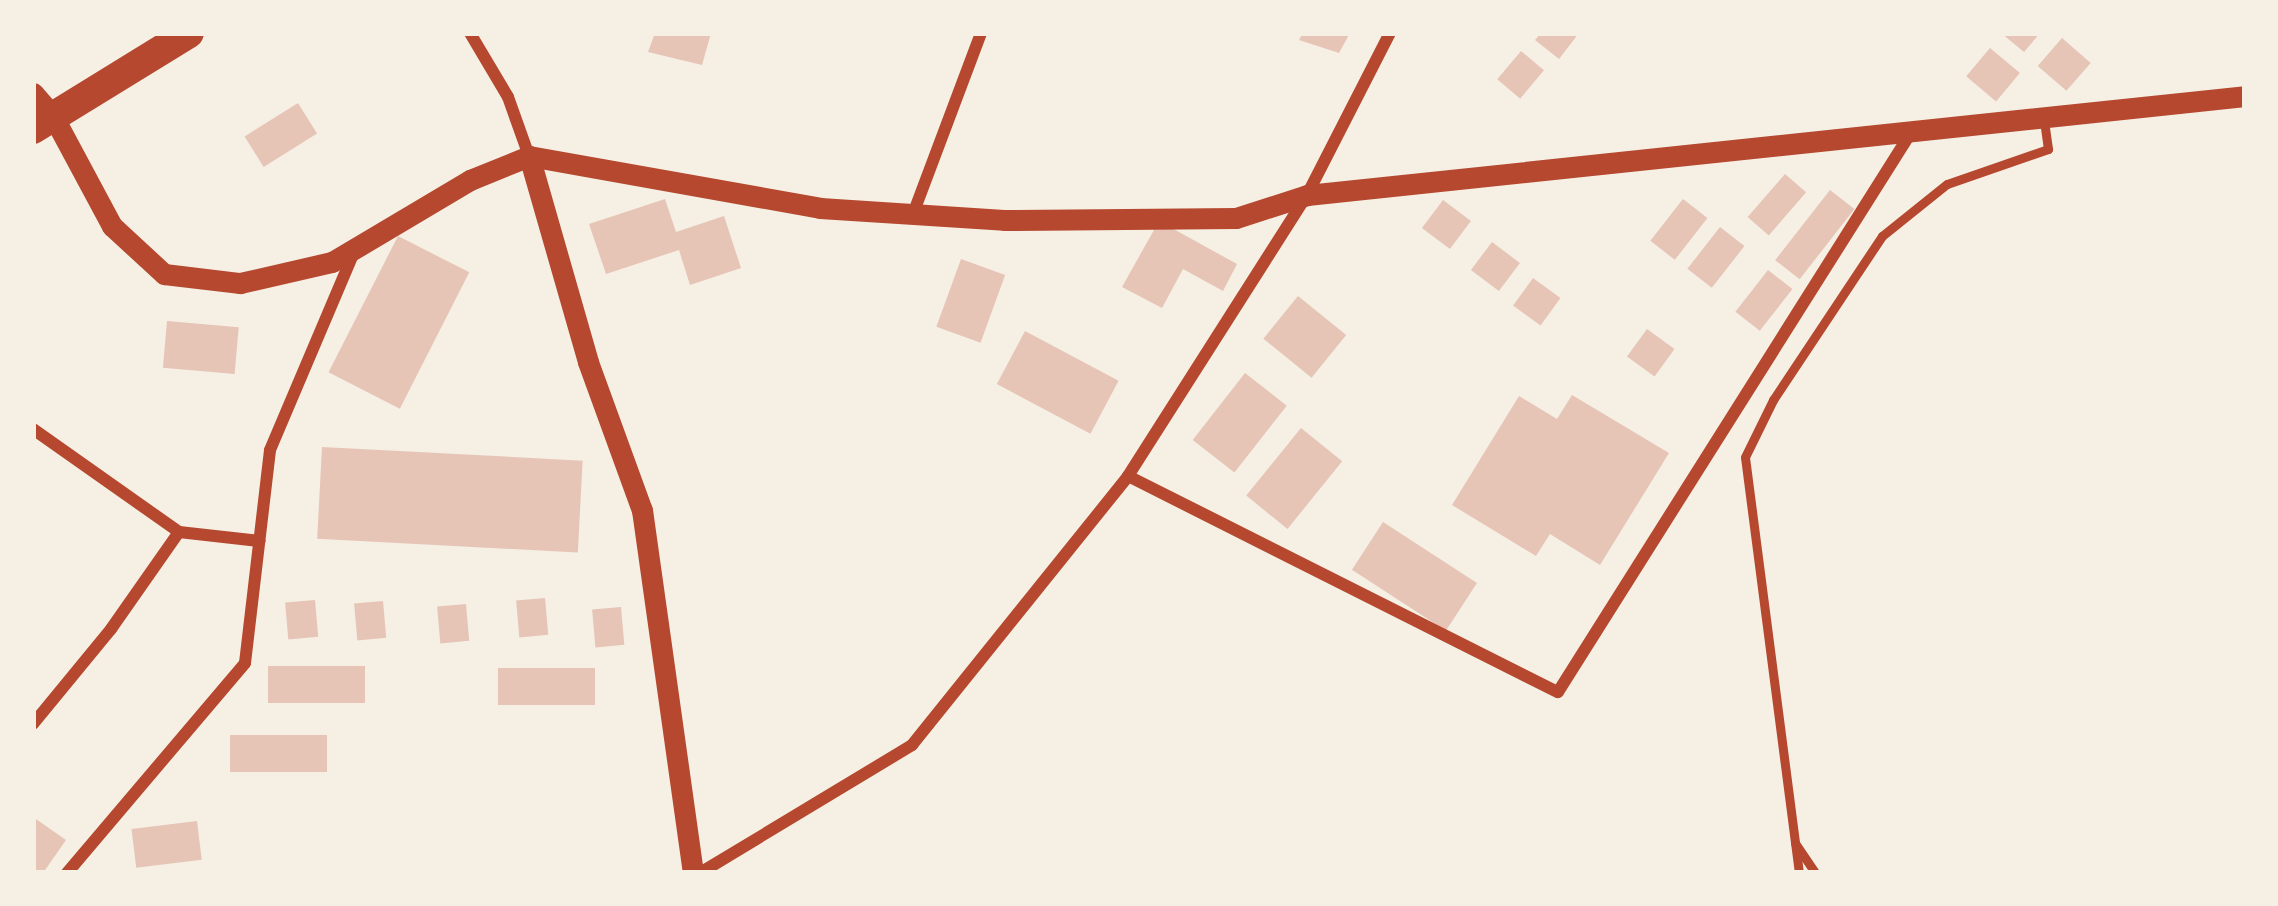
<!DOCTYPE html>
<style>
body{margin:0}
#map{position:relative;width:2278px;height:906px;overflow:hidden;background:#f6efe4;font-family:"IBM Plex Serif",serif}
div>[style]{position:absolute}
.building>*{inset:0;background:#e6c5b7;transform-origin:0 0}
.service>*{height:9px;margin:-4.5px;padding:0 4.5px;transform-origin:4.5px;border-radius:4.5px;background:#b5482f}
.minor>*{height:12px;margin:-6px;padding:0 6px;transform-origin:6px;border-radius:6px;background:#b5482f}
.tertiary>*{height:21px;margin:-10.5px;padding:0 10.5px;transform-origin:10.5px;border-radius:10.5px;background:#b5482f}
.trunk>*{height:30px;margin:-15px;padding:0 15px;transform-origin:15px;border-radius:15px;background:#b5482f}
span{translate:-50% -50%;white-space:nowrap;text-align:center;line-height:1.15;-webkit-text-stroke:10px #f6efe4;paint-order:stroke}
.frame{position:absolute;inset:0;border:36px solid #f6efe4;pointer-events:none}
</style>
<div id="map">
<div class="building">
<div style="clip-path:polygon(655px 33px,711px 33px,702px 65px,648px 52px)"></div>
<div style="clip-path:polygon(1303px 33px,1350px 33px,1339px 53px,1299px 40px)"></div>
<div style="clip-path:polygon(1541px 33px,1579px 33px,1559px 59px,1535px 40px)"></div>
<div style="clip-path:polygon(2001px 33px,2040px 33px,2024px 52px)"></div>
<div style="left:2062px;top:38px;width:38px;height:37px;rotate:41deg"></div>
<div style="left:1990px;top:48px;width:39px;height:37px;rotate:40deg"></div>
<div style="left:1521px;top:51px;width:30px;height:37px;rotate:40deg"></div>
<div style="left:298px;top:103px;width:36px;height:63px;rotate:58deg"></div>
<div style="left:1785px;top:174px;width:28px;height:57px;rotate:41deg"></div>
<div style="left:1830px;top:190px;width:31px;height:89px;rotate:38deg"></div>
<div style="clip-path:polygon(665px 199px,676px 232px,724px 216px,741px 268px,690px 285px,679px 250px,606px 274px,589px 224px)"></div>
<div style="left:1683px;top:199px;width:31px;height:53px;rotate:38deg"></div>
<div style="left:1443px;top:200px;width:35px;height:35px;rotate:37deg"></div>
<div style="clip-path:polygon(1159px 221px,1237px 264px,1223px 291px,1183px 269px,1162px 308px,1122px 287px)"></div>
<div style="left:1720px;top:227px;width:31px;height:53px;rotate:38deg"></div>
<div style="left:398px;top:236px;width:80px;height:153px;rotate:27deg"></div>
<div style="left:1492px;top:242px;width:35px;height:35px;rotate:37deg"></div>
<div style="left:961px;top:259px;width:47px;height:72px;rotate:20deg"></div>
<div style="left:1768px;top:270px;width:31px;height:53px;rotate:38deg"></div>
<div style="left:1533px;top:278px;width:34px;height:34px;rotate:36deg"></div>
<div style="left:1298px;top:296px;width:62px;height:55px;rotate:39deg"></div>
<div style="left:167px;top:321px;width:72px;height:47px;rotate:5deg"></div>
<div style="left:1647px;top:329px;width:34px;height:34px;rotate:36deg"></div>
<div style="left:1025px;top:331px;width:106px;height:60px;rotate:28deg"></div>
<div style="left:1245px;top:373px;width:53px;height:85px;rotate:38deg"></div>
<div style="clip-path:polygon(1572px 395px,1669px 453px,1600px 565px,1550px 534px,1536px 556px,1452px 505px,1519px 396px,1557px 419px)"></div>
<div style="left:1301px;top:428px;width:53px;height:87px;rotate:39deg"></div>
<div style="left:322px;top:447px;width:261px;height:92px;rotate:3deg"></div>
<div style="left:1383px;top:522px;width:112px;height:57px;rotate:33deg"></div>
<div style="left:545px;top:598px;width:37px;height:29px;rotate:85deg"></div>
<div style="left:315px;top:600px;width:37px;height:30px;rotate:85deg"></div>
<div style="left:383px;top:601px;width:37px;height:29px;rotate:85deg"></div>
<div style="left:466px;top:604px;width:37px;height:29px;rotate:85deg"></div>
<div style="left:621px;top:607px;width:38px;height:29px;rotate:85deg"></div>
<div style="left:268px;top:666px;width:97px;height:37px"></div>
<div style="left:498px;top:668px;width:97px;height:37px"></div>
<div style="left:230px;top:735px;width:97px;height:37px"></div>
<div style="clip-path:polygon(33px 817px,66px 840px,43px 873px,33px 873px)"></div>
<div style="left:197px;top:821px;width:39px;height:66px;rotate:83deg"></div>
</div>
<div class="service">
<div style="left:1795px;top:843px;width:36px;rotate:56deg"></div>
<div style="left:1799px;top:873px;width:419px;rotate:-97.4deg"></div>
<div style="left:1745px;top:457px;width:64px;rotate:-63.8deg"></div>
<div style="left:1773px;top:400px;width:197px;rotate:-56.4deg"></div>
<div style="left:1882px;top:236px;width:83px;rotate:-38.7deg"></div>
<div style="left:1947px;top:184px;width:107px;rotate:-19.1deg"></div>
<div style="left:2048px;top:149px;width:30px;rotate:-98deg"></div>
</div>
<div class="minor">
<div style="left:470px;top:33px;width:74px;rotate:59.3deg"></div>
<div style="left:508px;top:97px;width:63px;rotate:70.4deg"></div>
<div style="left:913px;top:214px;width:193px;rotate:-69.4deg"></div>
<div style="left:33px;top:429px;width:179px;rotate:35.2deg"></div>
<div style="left:1128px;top:476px;width:481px;rotate:26.7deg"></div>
<div style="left:1558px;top:692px;width:663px;rotate:-57.75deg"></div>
<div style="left:33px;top:724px;width:123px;rotate:-50.6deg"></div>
<div style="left:111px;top:629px;width:118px;rotate:-55deg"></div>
<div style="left:179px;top:532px;width:81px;rotate:6.4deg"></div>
<div style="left:67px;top:873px;width:275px;rotate:-49.7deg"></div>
<div style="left:245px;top:663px;width:214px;rotate:-83.3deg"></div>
<div style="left:270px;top:450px;width:217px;rotate:-67deg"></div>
<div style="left:700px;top:873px;width:248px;rotate:-31.1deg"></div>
<div style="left:912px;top:745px;width:345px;rotate:-51.2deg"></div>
<div style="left:1128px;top:476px;width:333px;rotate:-57.5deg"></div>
<div style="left:1307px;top:195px;width:182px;rotate:-62.9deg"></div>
</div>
<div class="tertiary">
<div style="left:33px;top:93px;width:30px;rotate:49deg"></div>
<div style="left:53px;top:116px;width:125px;rotate:61.8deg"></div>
<div style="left:112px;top:226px;width:71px;rotate:42.7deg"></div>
<div style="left:164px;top:274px;width:77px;rotate:6.8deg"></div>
<div style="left:240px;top:283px;width:94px;rotate:-12.9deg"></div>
<div style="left:332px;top:262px;width:161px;rotate:-30.7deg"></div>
<div style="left:470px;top:180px;width:64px;rotate:-22.1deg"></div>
<div style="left:529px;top:156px;width:296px;rotate:10.1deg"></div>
<div style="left:820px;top:208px;width:184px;rotate:3.7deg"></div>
<div style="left:1004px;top:220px;width:232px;rotate:-0.5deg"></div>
<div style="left:1236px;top:218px;width:75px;rotate:-17.9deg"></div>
<div style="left:1307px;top:195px;width:943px;rotate:-6.02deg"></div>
<div style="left:529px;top:156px;width:214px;rotate:74deg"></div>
<div style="left:588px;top:362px;width:158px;rotate:70deg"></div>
<div style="left:642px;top:510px;width:367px;rotate:82deg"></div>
</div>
<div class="trunk">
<div style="left:33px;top:129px;width:183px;rotate:-31.6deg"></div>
</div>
<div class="frame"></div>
</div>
